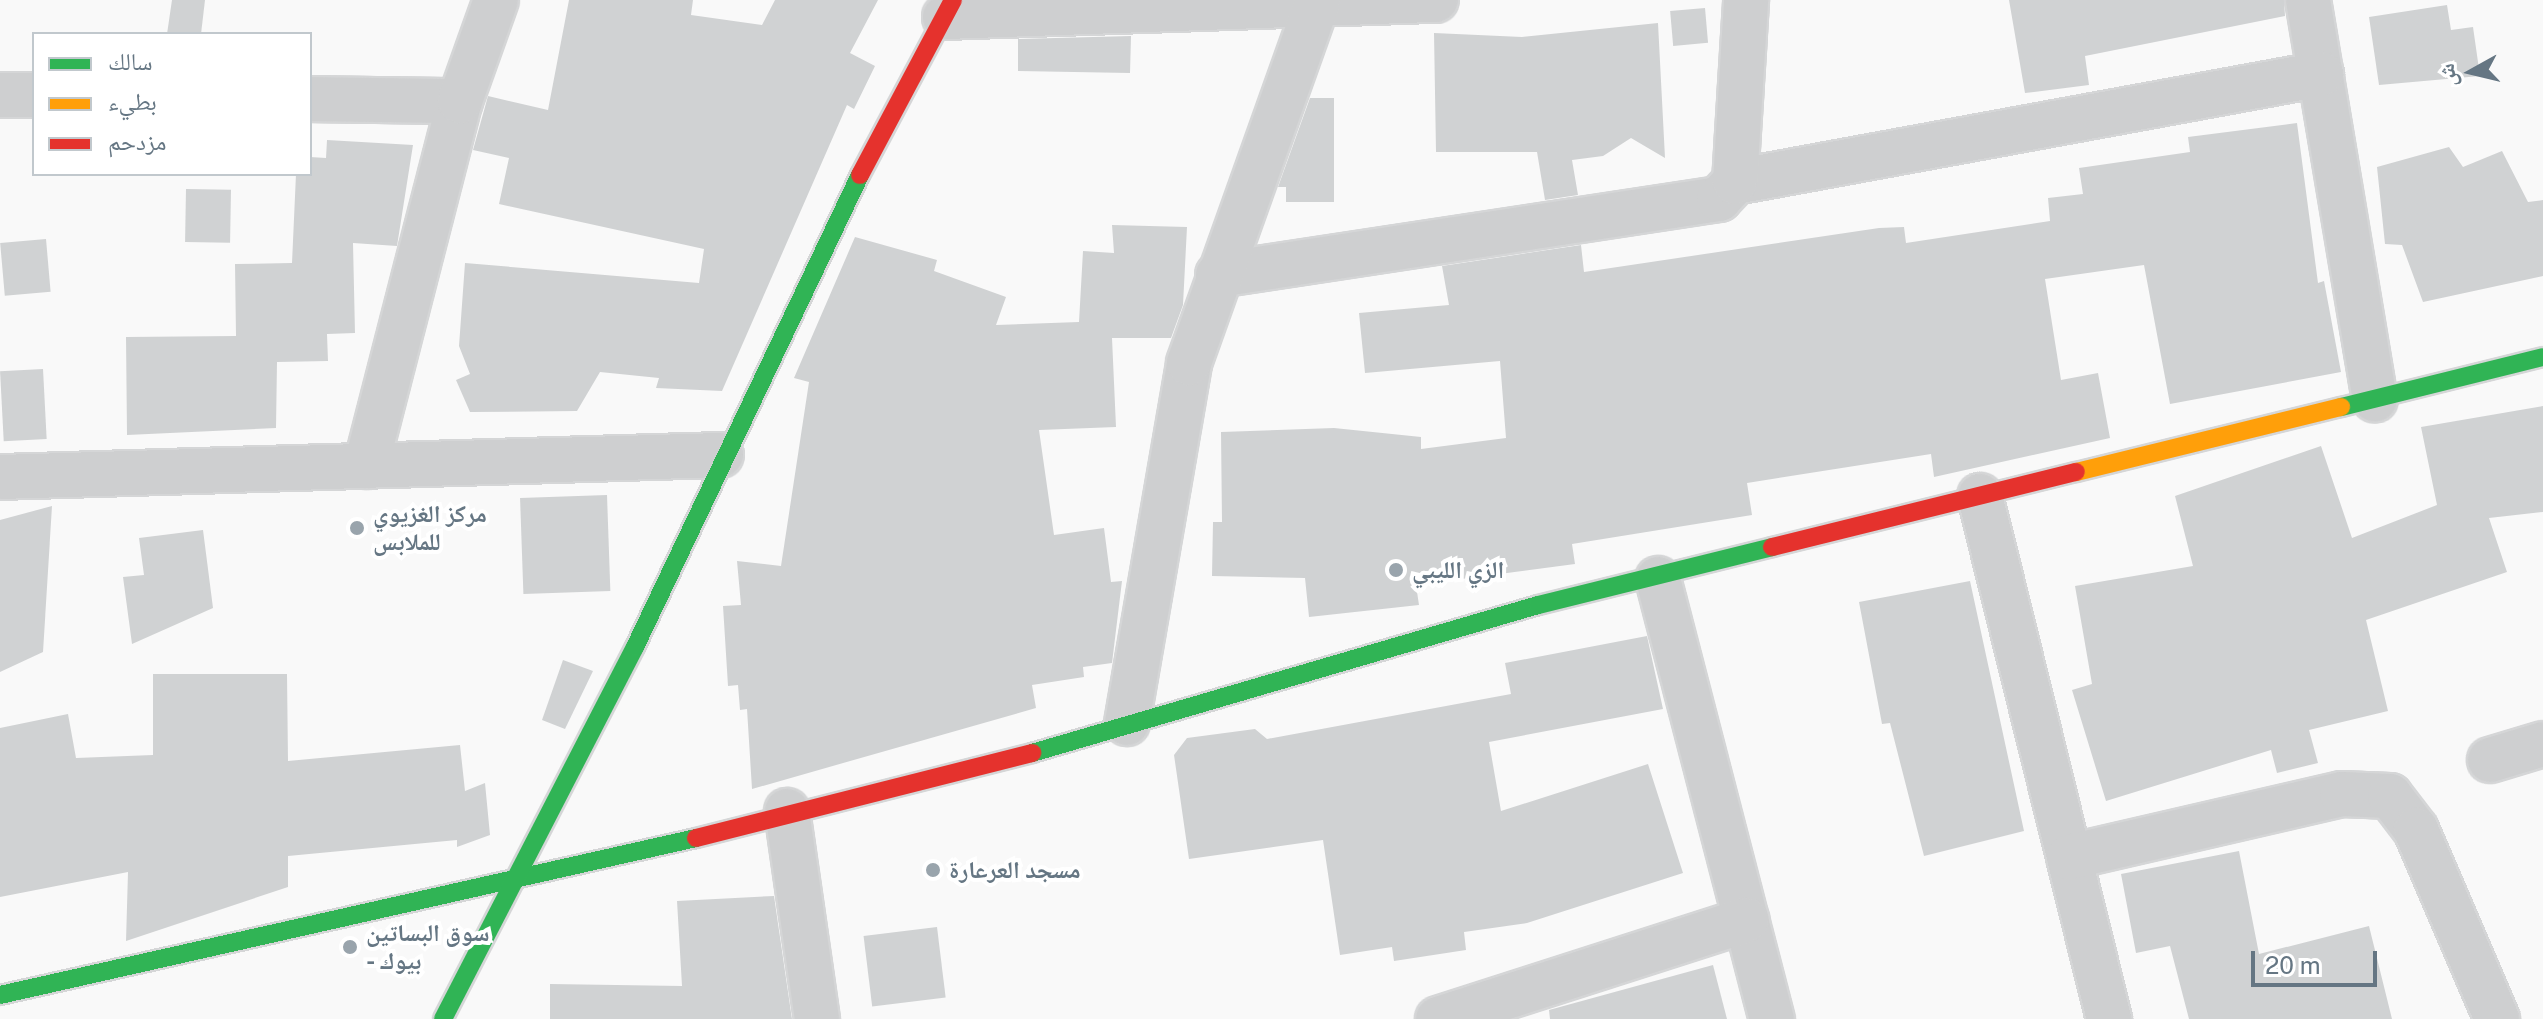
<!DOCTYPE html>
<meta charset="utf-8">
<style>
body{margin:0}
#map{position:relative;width:2543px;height:1019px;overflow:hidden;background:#f9f9f9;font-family:"Public Sans","Noto Naskh Arabic",sans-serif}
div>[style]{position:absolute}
.building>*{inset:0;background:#d0d2d3;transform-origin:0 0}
.roads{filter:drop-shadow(2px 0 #d5d6d7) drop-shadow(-2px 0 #d5d6d7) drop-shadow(0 2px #d5d6d7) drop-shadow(0 -2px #d5d6d7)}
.street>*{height:44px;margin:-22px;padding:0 22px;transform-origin:22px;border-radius:22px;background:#cecfd0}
.fast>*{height:18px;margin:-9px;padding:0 9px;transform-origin:9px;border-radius:9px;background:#30b455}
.slow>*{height:18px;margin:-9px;padding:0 9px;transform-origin:9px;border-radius:9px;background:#ff9f0a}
.jam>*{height:18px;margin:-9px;padding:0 9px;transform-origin:9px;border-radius:9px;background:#e5322d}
.dots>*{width:22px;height:22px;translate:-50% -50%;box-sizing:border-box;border:4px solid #fff;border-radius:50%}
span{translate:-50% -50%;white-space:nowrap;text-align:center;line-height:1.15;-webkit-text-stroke:8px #fff;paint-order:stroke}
.poi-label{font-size:24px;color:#657683;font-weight:700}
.left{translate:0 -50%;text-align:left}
.legend{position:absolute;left:32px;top:32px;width:280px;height:144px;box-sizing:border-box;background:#fff;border:2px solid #c1c8cd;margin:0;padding:10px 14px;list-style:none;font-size:24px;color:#657683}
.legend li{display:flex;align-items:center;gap:16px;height:40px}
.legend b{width:40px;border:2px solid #c1c8cd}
.north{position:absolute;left:2431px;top:32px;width:80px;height:80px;-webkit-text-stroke:6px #fff;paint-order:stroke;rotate:262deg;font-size:22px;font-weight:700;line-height:32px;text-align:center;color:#657683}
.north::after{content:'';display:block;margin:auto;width:28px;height:36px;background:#657683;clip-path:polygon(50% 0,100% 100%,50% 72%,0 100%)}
.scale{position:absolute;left:2251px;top:951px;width:126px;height:36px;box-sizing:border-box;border:4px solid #657683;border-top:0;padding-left:10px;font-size:24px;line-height:28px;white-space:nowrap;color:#657683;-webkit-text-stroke:6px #fff;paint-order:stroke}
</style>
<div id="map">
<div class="building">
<div style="clip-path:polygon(172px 0,205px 0,201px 34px,167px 34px)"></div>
<div style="clip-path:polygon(569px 0,693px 0,691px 15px,762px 25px,775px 0,878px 0,850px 53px,875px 66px,854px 109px,847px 105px,722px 391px,656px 388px,659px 378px,600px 372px,577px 411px,470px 412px,456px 380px,470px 374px,459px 346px,465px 263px,699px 283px,704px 249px,499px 204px,509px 158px,473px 150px,488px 96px,548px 110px)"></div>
<div style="clip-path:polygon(2009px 0,2284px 0,2285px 16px,2085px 56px,2089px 85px,2025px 93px)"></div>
<div style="clip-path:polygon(2447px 5px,2451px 30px,2473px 27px,2480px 76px,2379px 85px,2369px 17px)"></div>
<div style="left:1705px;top:8px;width:35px;height:35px;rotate:85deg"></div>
<div style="clip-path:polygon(1658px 23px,1665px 158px,1631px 138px,1603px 156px,1572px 160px,1578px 195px,1545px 200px,1537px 152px,1436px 152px,1434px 33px,1522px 37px)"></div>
<div style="clip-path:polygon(1131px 36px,1130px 73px,1018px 71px,1018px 39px)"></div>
<div style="clip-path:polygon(1310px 98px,1334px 98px,1334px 202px,1286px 202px,1286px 187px,1278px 187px)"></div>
<div style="clip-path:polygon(2297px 123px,2318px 283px,2324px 281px,2341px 372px,2170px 404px,2144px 265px,2045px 279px,2061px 380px,2098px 373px,2110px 438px,1934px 477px,1931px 454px,1747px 483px,1752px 515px,1572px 544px,1575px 564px,1416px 585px,1419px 605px,1309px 617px,1305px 578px,1212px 576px,1213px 522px,1222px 522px,1221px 432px,1334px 428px,1421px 437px,1421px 449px,1506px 438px,1500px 361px,1365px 373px,1359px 313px,1449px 305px,1442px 266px,1581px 245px,1584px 272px,1879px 228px,1904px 227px,1906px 243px,2050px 221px,2048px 198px,2083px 194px,2079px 168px,2190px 152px,2188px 137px)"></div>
<div style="clip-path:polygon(327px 140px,413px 145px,397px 246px,353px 243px,355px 333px,327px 334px,328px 361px,277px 362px,276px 428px,127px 435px,126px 337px,236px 336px,235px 264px,292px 263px,296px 174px,310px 174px,310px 157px,326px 158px)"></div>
<div style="clip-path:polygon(2449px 147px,2463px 167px,2502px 151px,2528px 202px,2543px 200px,2543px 276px,2423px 302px,2402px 245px,2385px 244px,2377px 167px)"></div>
<div style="left:186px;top:189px;width:45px;height:53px;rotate:1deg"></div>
<div style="clip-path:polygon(1112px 225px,1187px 227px,1183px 305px,1171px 338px,1112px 338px,1116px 427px,1039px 430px,1054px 535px,1104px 528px,1111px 582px,1122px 581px,1112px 663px,1083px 667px,1084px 677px,1032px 685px,1036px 708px,752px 789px,747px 709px,740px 710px,738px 685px,728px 686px,723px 606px,741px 605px,737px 561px,781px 566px,809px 382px,794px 378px,855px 237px,937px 260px,934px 271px,1006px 297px,996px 325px,1079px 322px,1083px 251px,1114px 253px)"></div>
<div style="left:46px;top:239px;width:53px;height:46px;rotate:85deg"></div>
<div style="left:43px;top:369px;width:70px;height:43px;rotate:87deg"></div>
<div style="clip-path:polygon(2543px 406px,2543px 512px,2489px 518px,2507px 572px,2366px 620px,2388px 711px,2309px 730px,2318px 763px,2277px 773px,2271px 750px,2106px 801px,2072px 690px,2092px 684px,2075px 586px,2193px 566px,2175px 496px,2321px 446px,2352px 538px,2437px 505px,2421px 427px)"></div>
<div style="left:607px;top:495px;width:96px;height:87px;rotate:88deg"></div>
<div style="clip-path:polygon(52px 506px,43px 652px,0 672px,0 520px)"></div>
<div style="clip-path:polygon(203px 530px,213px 608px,132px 644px,123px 577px,144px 575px,139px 538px)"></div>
<div style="clip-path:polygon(1970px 581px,2024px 831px,1924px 856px,1890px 723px,1882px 724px,1859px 602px)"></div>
<div style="clip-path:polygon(1647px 636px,1663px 709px,1489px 742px,1501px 811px,1648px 764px,1683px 873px,1527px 923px,1464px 932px,1466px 950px,1394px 961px,1392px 947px,1340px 955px,1323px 840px,1189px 859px,1174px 755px,1187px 738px,1255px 729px,1267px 739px,1511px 694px,1505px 663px)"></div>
<div style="clip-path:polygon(563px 660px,593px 671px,565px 729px,542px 720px)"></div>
<div style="clip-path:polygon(153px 674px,287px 674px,288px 761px,460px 745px,465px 791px,485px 783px,490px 835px,457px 847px,457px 840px,288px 856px,288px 887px,126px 941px,128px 872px,0 897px,0 728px,68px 714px,76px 758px,153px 755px)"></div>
<div style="clip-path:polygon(2239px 851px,2259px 954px,2369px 926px,2392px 1019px,2189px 1019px,2170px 946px,2136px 953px,2121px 874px)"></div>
<div style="clip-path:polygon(774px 896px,792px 1019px,550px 1019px,550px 984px,682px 986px,677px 901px)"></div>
<div style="left:937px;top:927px;width:71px;height:74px;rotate:83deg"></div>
<div style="clip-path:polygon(1713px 965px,1727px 1019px,1550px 1019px,1549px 1010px)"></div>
</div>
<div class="roads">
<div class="street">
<div style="left:2308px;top:0;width:405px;rotate:80.5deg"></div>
<div style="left:945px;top:17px;width:491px;rotate:-2deg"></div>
<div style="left:0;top:95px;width:34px"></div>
<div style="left:310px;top:99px;width:150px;rotate:0.8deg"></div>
<div style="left:1735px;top:182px;width:596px;rotate:-10.44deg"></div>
<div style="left:1218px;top:275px;width:507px;rotate:-8.63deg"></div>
<div style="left:1719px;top:199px;width:23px;rotate:-47deg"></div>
<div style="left:1735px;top:182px;width:182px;rotate:-86.5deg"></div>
<div style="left:366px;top:466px;width:377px;rotate:-75.6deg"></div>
<div style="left:460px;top:101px;width:107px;rotate:-70.4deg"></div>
<div style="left:0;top:477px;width:721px;rotate:-1.75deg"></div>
<div style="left:1980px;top:496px;width:539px;rotate:76.14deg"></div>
<div style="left:1658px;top:579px;width:455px;rotate:75.5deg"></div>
<div style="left:1127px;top:723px;width:365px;rotate:-80.2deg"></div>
<div style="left:1189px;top:363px;width:385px;rotate:-70.4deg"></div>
<div style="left:2490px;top:760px;width:55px;rotate:-16.8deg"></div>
<div style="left:787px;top:811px;width:210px;rotate:81.8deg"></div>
<div style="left:2069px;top:857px;width:280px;rotate:-13deg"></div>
<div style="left:2342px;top:794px;width:48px;rotate:2.4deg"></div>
<div style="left:2390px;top:796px;width:43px;rotate:52.6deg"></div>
<div style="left:2416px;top:830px;width:206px;rotate:66.8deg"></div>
<div style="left:1438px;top:1019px;width:324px;rotate:-17.8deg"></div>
</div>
<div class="fast">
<div style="left:2341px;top:407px;width:208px;rotate:-13.9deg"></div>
<div style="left:1032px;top:753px;width:527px;rotate:-16.3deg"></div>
<div style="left:1538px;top:605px;width:241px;rotate:-13.9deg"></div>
<div style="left:0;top:995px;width:713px;rotate:-12.71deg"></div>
<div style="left:443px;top:1019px;width:419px;rotate:-62.7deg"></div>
<div style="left:635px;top:647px;width:523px;rotate:-64.51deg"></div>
</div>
<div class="slow">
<div style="left:2076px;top:472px;width:273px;rotate:-13.8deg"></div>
</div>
<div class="jam">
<div style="left:860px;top:175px;width:198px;rotate:-62deg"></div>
<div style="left:1772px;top:547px;width:313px;rotate:-13.9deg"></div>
<div style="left:696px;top:838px;width:347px;rotate:-14.2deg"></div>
</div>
</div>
<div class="dots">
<div style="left:357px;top:528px;background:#99a4ac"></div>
<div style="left:1396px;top:570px;background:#99a4ac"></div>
<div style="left:933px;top:870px;background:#99a4ac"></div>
<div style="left:350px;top:947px;background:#99a4ac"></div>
</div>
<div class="poi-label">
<span class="left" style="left:373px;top:528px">مركز الغزيوي<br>للملابس</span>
<span class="left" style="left:1412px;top:570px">الزي الليبي</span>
<span class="left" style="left:949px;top:870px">مسجد العرعارة</span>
<span class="left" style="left:366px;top:947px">سوق البساتين<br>- بيوك</span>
</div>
<ul class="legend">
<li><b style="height:10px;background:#30b455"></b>سالك</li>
<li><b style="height:10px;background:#ff9f0a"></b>بطيء</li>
<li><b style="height:10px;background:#e5322d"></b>مزدحم</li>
</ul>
<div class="north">ش</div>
<div class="scale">20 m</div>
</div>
